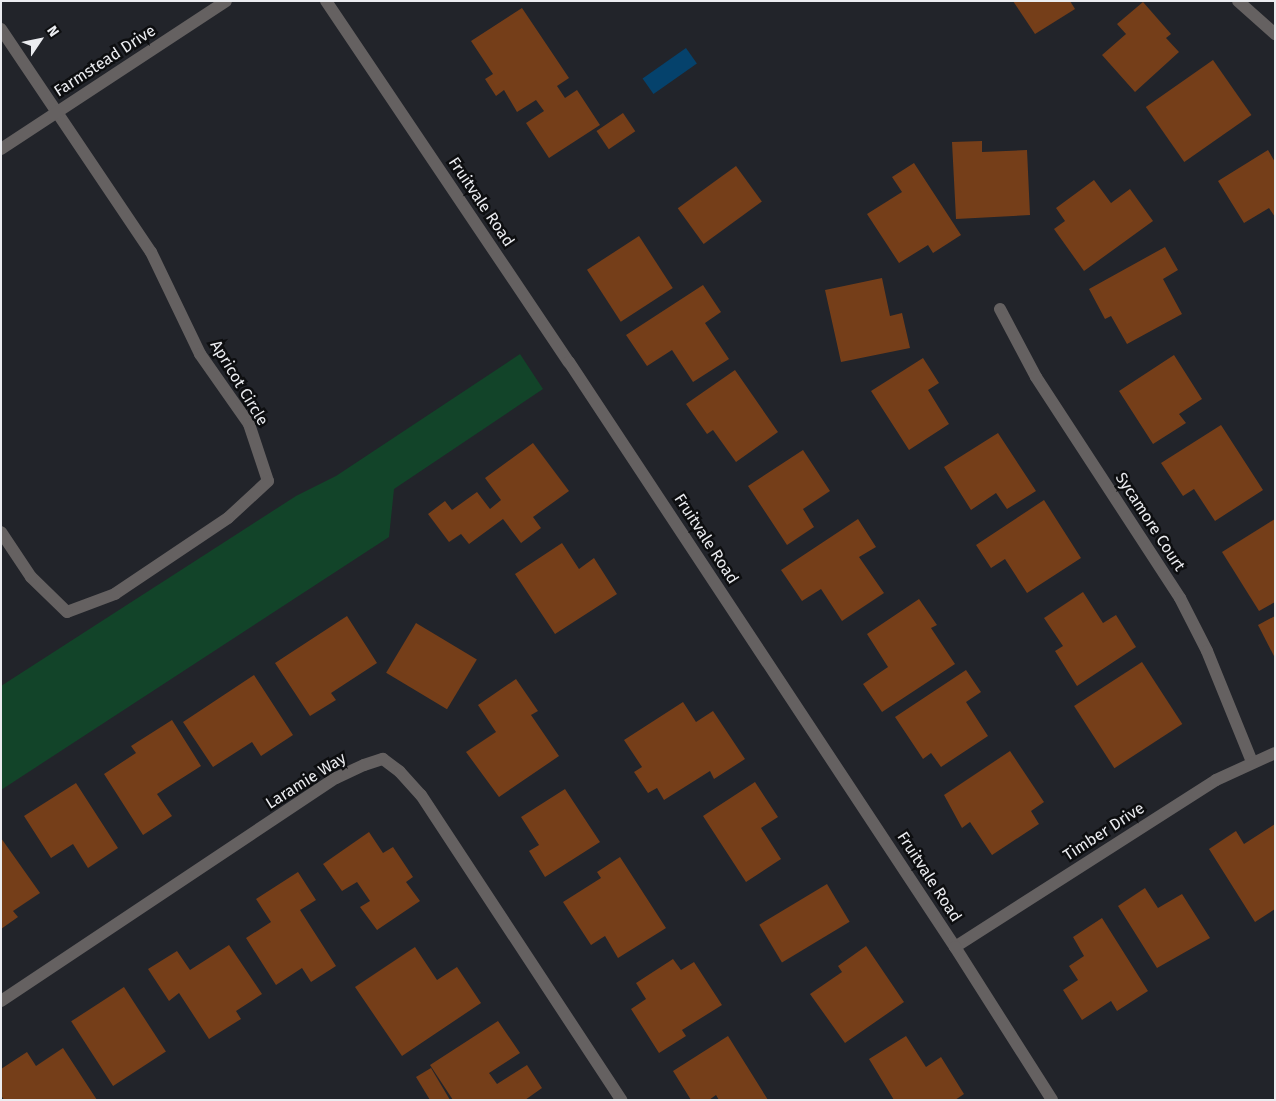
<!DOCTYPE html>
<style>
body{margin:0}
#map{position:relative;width:1276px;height:1101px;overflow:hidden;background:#22242a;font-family:"Fira Sans",sans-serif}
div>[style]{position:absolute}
.green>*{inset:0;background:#124429}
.water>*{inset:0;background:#05426c;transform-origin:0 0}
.building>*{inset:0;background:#753e19;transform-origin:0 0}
.minor>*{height:12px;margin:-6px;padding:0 6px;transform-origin:6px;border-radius:6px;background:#656161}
.tertiary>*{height:12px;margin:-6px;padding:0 6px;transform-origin:6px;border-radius:6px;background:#656161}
span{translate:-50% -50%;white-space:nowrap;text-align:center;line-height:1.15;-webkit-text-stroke:5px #0d0e10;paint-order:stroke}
.street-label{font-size:16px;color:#ebecf0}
.frame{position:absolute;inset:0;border:2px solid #ebecf0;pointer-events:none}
.north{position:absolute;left:15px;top:15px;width:50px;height:50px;-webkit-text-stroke:4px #0d0e10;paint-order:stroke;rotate:56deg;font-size:14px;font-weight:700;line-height:20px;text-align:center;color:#ebecf0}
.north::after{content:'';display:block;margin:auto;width:18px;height:22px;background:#ebecf0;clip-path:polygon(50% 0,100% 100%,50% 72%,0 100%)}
</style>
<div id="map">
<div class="green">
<div style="clip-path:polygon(520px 354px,543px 389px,394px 489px,389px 537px,1px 790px,1px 686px,296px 496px,336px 476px)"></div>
</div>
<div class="water">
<div style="left:686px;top:48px;width:19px;height:53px;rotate:55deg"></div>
</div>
<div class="building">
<div style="clip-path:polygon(1013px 1px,1070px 1px,1075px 9px,1035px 34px)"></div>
<div style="clip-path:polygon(1143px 2px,1171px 34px,1166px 38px,1179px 52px,1135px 92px,1102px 55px,1126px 34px,1117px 24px)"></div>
<div style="clip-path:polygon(522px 8px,569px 78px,557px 86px,565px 98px,577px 90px,600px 125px,549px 158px,526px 123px,544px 111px,536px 100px,517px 112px,504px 90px,496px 96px,485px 79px,493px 74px,471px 41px)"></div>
<div style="left:1213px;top:60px;width:67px;height:82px;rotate:55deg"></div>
<div style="left:623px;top:113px;width:22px;height:32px;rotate:56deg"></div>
<div style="clip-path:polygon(982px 141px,982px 152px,1027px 150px,1030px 215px,956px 219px,952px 142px)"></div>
<div style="clip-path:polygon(1268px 150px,1275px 162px,1275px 217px,1269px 208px,1244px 223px,1218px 181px)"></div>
<div style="clip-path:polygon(914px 163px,961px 235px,933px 253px,928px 245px,899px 263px,867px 214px,902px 192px,892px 177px)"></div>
<div style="left:736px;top:166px;width:44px;height:72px;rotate:54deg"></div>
<div style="clip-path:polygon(1094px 180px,1111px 203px,1130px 189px,1153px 221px,1084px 271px,1054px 229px,1065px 221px,1056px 208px)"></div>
<div style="left:639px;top:236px;width:62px;height:62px;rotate:57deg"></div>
<div style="clip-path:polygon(1165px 247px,1178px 270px,1163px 279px,1182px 314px,1127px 344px,1111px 316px,1105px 319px,1089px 289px)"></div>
<div style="clip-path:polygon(882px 278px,890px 316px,902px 313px,910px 348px,841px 362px,825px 290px)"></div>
<div style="clip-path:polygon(703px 285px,721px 312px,705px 323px,729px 359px,693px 382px,672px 350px,647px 366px,626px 335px)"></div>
<div style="clip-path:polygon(1174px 355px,1202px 399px,1179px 414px,1186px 423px,1153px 444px,1119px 391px)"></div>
<div style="clip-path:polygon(923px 358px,939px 383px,928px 390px,949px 424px,909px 450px,871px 391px)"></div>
<div style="clip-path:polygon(735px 370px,778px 432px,736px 462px,713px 430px,707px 434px,686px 404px)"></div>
<div style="clip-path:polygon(1221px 425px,1263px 490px,1215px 521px,1194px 489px,1183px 496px,1161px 463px)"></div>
<div style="clip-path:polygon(998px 433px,1036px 491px,1007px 509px,996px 493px,971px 510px,944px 467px)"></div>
<div style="clip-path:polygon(533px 443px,569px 491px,533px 517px,541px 528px,521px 543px,503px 519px,469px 544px,461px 534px,449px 542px,428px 514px,445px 501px,452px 510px,477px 492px,490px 509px,501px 500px,485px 478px)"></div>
<div style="clip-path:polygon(803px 450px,830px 491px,803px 509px,814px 527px,787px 545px,748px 486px)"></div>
<div style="clip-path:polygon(1044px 500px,1081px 558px,1027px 593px,1005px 559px,991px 568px,976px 545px)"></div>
<div style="clip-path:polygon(858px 519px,876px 547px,859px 557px,884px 593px,842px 621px,821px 589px,802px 601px,781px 570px)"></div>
<div style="clip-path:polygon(1275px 519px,1275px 602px,1259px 611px,1222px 552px)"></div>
<div style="clip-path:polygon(562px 543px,579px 569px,594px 558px,617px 594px,555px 634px,515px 574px)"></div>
<div style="clip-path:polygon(1083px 592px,1103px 623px,1116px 615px,1136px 647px,1077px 686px,1055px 651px,1063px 646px,1044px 618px)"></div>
<div style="clip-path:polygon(919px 599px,937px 625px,931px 628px,955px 664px,882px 712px,863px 684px,888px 667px,867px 634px)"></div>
<div style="clip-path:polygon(347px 616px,377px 663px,331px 693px,336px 700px,310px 716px,275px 663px)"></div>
<div style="clip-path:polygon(1275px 616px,1275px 658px,1258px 625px)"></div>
<div style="left:416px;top:623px;width:71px;height:58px;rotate:31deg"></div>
<div style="left:1142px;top:662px;width:74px;height:81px;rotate:57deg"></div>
<div style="clip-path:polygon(966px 670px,981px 692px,966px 702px,988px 736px,941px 767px,931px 753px,923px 759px,895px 717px)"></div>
<div style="clip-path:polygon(254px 675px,293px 735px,261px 756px,252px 742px,213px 767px,183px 722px)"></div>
<div style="clip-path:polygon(516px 679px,538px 711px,531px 715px,559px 756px,499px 797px,466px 752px,496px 732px,478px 705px)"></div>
<div style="clip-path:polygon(683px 702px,696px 722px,713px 711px,745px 759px,714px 779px,710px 771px,664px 800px,657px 788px,648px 793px,634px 772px,642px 767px,624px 740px)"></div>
<div style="clip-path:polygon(172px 720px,201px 766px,157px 794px,172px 816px,143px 835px,104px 774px,136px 753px,131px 746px)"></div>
<div style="clip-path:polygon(1010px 751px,1044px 802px,1031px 811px,1039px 824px,992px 855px,970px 822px,962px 828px,944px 795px)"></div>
<div style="clip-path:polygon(755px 782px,778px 817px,761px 828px,781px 859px,746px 882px,703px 816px)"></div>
<div style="clip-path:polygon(76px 783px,118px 848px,88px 868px,73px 844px,51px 858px,24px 816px)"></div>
<div style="clip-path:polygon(565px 789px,600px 842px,545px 877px,529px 851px,539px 845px,521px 817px)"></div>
<div style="clip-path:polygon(1275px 824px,1275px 909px,1255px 922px,1209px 849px,1236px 831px,1244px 844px)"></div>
<div style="clip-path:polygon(369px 832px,383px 853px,393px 847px,413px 877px,406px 882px,420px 901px,377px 930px,360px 907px,370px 901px,357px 882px,342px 891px,323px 864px)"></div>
<div style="clip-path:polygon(1px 838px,40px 893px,13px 911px,18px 917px,1px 929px)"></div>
<div style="clip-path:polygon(620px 857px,666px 928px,618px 958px,605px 936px,591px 945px,563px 902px,601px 878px,597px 872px)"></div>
<div style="clip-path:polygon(298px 872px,316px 900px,300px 910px,336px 966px,311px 982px,302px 968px,276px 985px,246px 938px,271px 922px,256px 899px)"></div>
<div style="left:827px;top:884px;width:44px;height:79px;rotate:59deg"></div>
<div style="clip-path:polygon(1145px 888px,1158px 908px,1182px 894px,1210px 938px,1157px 968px,1118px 906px)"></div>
<div style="clip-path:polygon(1102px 918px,1148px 991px,1117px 1011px,1111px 1001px,1082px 1020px,1063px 990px,1078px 980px,1069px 966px,1084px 956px,1073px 937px)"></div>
<div style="clip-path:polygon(229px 945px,262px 994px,236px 1011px,241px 1019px,209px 1039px,179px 993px,169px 1001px,148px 969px,177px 951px,190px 970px)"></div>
<div style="clip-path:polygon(866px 946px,904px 1002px,845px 1043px,810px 994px,842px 972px,838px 966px)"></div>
<div style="clip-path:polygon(415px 947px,437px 980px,457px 967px,481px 1003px,402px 1056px,355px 987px)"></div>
<div style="clip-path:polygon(673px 959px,681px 970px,694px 962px,722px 1005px,682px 1030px,686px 1036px,659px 1053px,631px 1009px,646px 999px,636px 983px)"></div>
<div style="left:124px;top:987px;width:77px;height:63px;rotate:57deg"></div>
<div style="clip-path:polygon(498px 1021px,520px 1053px,489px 1073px,497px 1084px,527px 1065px,542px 1088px,525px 1100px,453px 1100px,430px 1065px)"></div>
<div style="clip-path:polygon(728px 1036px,768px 1100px,719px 1100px,716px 1095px,709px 1100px,691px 1100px,673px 1071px)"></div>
<div style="clip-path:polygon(906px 1036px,926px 1067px,941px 1057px,964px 1094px,955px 1100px,894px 1100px,869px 1059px)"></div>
<div style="clip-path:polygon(63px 1048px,97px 1100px,4px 1100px,1px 1095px,1px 1069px,27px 1052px,36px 1066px)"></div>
<div style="clip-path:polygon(431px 1068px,450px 1100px,430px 1100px,416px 1077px)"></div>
</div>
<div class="minor">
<div style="left:1238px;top:1px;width:50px;rotate:41.7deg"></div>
<div style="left:1px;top:29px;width:269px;rotate:56.1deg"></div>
<div style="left:151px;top:252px;width:113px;rotate:64.3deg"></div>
<div style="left:200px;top:354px;width:85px;rotate:55deg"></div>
<div style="left:249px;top:424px;width:60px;rotate:71.6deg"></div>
<div style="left:268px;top:481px;width:54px;rotate:137.2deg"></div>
<div style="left:228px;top:518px;width:136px;rotate:146.1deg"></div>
<div style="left:115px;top:594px;width:51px;rotate:159.4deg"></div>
<div style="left:67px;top:612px;width:50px;rotate:-135.8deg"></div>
<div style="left:31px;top:577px;width:54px;rotate:-123.7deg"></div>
<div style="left:1px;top:149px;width:269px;rotate:-33.3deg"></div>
<div style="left:1000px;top:309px;width:77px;rotate:62.1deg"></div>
<div style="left:1036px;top:377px;width:264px;rotate:56.9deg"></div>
<div style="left:1180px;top:598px;width:59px;rotate:63deg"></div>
<div style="left:1207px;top:651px;width:120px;rotate:67.9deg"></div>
<div style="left:955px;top:947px;width:310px;rotate:-32.6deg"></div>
<div style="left:1216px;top:780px;width:65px;rotate:-24.6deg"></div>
<div style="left:1px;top:1001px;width:402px;rotate:-33.7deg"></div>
<div style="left:336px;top:778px;width:31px;rotate:-25deg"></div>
<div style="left:364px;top:765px;width:20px;rotate:-18deg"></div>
<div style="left:383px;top:759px;width:21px;rotate:37deg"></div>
<div style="left:400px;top:772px;width:31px;rotate:48deg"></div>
<div style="left:421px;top:795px;width:365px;rotate:56.7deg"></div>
</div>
<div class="tertiary">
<div style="left:326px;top:1px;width:435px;rotate:56.1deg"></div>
<div style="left:569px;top:362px;width:701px;rotate:56.58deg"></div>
<div style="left:955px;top:947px;width:181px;rotate:57.6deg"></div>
</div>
<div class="street-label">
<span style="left:105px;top:61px;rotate:-33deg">Farmstead Drive</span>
<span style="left:481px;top:202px;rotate:56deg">Fruitvale Road</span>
<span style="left:239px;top:383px;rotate:59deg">Apricot Circle</span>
<span style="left:1150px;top:522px;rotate:57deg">Sycamore Court</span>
<span style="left:706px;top:539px;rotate:57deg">Fruitvale Road</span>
<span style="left:306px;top:781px;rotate:-32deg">Laramie Way</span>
<span style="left:1104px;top:832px;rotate:-33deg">Timber Drive</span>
<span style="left:929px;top:877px;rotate:57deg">Fruitvale Road</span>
</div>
<div class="frame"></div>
<div class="north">N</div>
</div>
